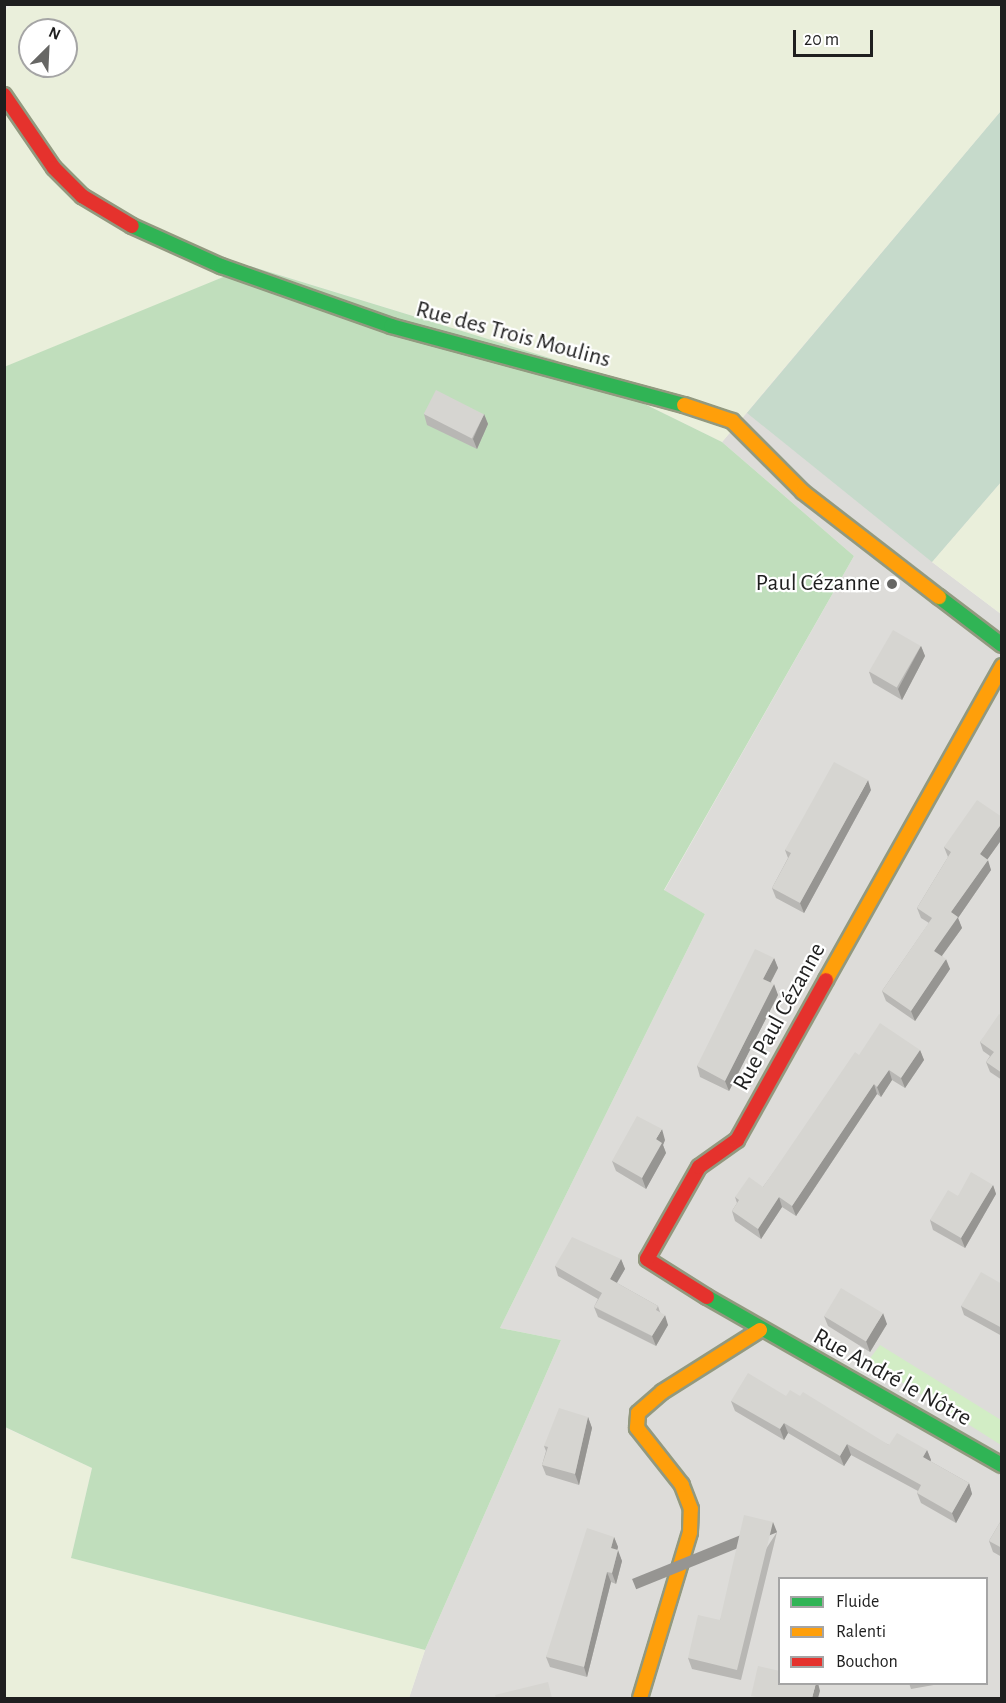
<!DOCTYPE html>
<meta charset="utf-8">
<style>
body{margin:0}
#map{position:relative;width:1006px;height:1703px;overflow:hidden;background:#eeede8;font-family:"Alegreya Sans",sans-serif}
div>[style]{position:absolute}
.residential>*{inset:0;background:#dddcd9}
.farmland>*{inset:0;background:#eaefdb}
.grass>*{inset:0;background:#d2edc5}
.forest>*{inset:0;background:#c0debc}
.cemetery>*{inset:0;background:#c6dacb}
.roads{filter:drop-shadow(2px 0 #92997f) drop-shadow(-2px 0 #92997f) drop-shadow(0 2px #92997f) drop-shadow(0 -2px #92997f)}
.fast>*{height:14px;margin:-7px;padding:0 7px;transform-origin:7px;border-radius:7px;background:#30b455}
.slow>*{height:14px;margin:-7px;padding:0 7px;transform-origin:7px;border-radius:7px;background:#ff9f0a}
.jam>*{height:14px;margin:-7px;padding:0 7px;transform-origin:7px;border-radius:7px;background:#e5322d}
.wall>*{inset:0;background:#b8b7b4}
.shaded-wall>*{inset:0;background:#969592;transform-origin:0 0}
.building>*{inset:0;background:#d6d5d1;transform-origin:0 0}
.dots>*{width:16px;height:16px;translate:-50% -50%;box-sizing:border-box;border:3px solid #fff;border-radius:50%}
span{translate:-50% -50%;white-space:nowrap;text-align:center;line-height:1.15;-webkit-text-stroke:4.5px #fff;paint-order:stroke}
.street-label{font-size:24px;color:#1f1f1f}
.poi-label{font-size:24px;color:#1f1f1f}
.right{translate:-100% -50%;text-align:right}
.frame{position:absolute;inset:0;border:6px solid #1f1f1f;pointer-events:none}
.legend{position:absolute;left:778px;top:1577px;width:210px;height:108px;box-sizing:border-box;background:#fff;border:2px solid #a5a5a5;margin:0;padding:8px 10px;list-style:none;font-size:18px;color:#1f1f1f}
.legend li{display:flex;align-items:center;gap:12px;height:30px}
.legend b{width:30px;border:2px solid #a5a5a5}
.north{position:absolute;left:18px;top:18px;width:60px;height:60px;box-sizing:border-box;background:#fff;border:2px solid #a5a5a5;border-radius:50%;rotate:24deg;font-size:16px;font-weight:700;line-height:24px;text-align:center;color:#1f1f1f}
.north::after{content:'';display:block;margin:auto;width:21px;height:27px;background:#676765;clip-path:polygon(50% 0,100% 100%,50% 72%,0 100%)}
.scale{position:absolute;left:793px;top:30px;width:80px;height:27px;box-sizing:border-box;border:3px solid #1f1f1f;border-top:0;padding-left:8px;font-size:18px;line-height:21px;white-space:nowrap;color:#1f1f1f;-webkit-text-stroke:4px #fff;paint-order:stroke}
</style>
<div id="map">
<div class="residential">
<div style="clip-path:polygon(evenodd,1001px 111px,1001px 482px,932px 562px,1001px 614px,1001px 1698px,409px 1698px,425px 1650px,561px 1340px,500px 1328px,705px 914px,664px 891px,854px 556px,722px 442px,1001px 111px,780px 1578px,986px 1578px,986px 1684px,780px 1684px,780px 1578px)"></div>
</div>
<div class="farmland">
<div style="clip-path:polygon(evenodd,14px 4px,1001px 5px,1001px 111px,722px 442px,553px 359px,251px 266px,5px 367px,4px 11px,14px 4px,30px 30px,66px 30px,66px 66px,30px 66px,30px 30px)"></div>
<div style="clip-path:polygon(1001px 482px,1001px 614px,932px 562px)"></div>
<div style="clip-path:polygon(4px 1427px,92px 1468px,71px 1558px,425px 1650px,409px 1698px,5px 1698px)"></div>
</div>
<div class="grass">
<div style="clip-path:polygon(880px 1345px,1001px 1420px,1001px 1445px,868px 1361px)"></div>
</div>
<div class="forest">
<div style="clip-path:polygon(250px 266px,553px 359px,722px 442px,854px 556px,664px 890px,705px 914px,500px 1328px,561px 1340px,425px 1650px,71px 1558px,92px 1468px,5px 1427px,4px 367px)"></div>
</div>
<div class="cemetery">
<div style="clip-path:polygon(1001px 111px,1001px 482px,932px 562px,747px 413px)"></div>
</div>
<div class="roads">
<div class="fast">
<div style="left:132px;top:226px;width:98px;rotate:24.2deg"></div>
<div style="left:221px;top:266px;width:180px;rotate:19.4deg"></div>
<div style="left:391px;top:326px;width:303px;rotate:15.1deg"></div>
<div style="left:939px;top:597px;width:79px;rotate:37.3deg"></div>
<div style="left:707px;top:1297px;width:339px;rotate:29.7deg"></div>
</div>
<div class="slow">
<div style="left:684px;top:405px;width:51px;rotate:18.4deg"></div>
<div style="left:732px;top:421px;width:100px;rotate:45deg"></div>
<div style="left:803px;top:492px;width:172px;rotate:37.7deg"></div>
<div style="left:826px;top:980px;width:360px;rotate:-60.7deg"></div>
<div style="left:640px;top:1698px;width:173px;rotate:-73.2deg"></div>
<div style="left:690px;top:1532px;width:23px;rotate:-88deg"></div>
<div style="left:691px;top:1509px;width:26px;rotate:-111deg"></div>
<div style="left:682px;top:1485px;width:73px;rotate:-128.3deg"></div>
<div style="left:637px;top:1428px;width:15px;rotate:-86deg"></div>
<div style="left:638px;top:1413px;width:32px;rotate:-41deg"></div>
<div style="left:662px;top:1392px;width:116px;rotate:-32.3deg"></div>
</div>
<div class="jam">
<div style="left:4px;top:95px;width:88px;rotate:55.6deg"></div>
<div style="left:54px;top:168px;width:40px;rotate:45deg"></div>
<div style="left:82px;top:196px;width:58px;rotate:31deg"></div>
<div style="left:707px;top:1297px;width:71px;rotate:-147.7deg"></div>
<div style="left:647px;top:1259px;width:106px;rotate:-60.5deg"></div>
<div style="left:699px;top:1167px;width:47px;rotate:-35.4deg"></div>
<div style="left:737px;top:1140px;width:183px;rotate:-60.9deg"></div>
</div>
</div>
<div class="wall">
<div style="clip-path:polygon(424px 414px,484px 414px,488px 424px,477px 449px,427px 425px)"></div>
<div style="clip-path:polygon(921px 646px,925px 656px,902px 700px,873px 683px,869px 672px)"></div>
<div style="clip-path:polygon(871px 790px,804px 913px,776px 898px,772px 888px,788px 858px,785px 850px)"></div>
<div style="clip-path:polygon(1002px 817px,1002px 839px,987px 860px,991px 870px,958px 918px,962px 928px,942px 956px,950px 969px,915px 1021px,886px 1001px,882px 991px,929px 923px,921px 918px,917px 908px,948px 857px,944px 847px)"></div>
<div style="clip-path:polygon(774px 958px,778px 968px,771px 982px,778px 995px,729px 1091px,700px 1077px,697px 1066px)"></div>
<div style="clip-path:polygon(1002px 1016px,1002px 1080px,990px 1072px,986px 1062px,990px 1056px,983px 1051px,980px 1042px)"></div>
<div style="clip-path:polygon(920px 1050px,924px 1060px,905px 1088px,892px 1080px,881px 1097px,877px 1094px,796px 1216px,782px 1207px,761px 1239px,735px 1221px,732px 1211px,737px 1203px,735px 1197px,763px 1187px,859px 1055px)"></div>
<div style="clip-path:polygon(665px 1140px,663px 1145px,666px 1153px,646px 1189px,616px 1171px,612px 1161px)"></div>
<div style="clip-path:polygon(993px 1185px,996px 1194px,965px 1248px,933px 1230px,930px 1220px,958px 1196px)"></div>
<div style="clip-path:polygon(621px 1259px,625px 1269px,617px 1283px,658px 1306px,660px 1312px,668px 1325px,656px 1346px,598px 1317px,594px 1307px,598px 1299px,558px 1276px,555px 1266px)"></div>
<div style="clip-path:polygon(1002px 1284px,1002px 1336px,964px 1315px,961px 1306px)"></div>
<div style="clip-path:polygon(824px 1316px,887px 1324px,870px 1352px,828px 1326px)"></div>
<div style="clip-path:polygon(786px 1396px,889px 1445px,927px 1450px,931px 1460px,930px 1461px,969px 1483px,972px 1494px,956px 1523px,921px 1503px,917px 1493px,918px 1491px,851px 1455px,844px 1466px,788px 1433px,784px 1440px,735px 1411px,731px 1401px)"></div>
<div style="clip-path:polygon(588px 1417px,592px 1428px,579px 1485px,546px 1475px,542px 1465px,546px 1451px,544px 1446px)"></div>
<div style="clip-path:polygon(1002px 1519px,1002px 1557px,993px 1552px,989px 1541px)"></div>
<div style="clip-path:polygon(777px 1532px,741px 1680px,692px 1669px,688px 1658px,720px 1620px)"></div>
<div style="clip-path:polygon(614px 1537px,618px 1547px,617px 1550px,622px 1561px,616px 1584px,611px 1582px,587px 1677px,550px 1667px,546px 1657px)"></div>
<div style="clip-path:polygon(909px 1683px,945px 1683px,911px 1689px)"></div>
</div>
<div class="shaded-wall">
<div style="clip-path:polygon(484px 414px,488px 424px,477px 449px,473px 439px)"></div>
<div style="clip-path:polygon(921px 646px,925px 656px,902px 700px,898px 689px)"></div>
<div style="clip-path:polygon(868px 780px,871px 790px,804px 913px,800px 903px)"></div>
<div style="clip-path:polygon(1002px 823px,1002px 839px,984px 864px,980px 854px)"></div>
<div style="clip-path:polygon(988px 860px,991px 870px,958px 918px,962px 928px,938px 961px,934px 951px,951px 912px)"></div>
<div style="clip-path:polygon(774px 958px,778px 968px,767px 989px,763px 979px)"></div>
<div style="clip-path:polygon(946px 959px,950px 969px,915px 1021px,911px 1011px)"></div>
<div style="clip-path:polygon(774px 984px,778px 995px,729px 1091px,725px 1081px)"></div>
<div style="clip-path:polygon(920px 1050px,924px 1060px,905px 1088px,901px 1078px)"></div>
<div style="clip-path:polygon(889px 1070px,892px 1080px,881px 1097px,877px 1087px)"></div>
<div style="clip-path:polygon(874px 1084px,877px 1094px,796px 1216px,792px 1206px)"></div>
<div style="clip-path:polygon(662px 1129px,665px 1140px,663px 1145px,666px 1153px,646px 1189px,642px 1178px,656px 1139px)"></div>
<div style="clip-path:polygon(993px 1185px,996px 1194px,965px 1248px,961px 1238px)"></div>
<div style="clip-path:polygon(779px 1197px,782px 1207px,761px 1239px,758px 1229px)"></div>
<div style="clip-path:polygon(621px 1259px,625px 1269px,613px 1289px,610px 1279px)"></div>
<div style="clip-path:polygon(883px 1313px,887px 1324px,870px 1352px,866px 1341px)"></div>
<div style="clip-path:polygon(665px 1315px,668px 1325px,656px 1346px,652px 1336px)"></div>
<div style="clip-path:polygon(588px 1417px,592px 1428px,579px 1485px,575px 1474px)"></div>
<div style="clip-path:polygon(784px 1423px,788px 1433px,784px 1440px,780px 1429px)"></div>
<div style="clip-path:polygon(847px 1444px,851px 1455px,844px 1466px,840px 1456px)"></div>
<div style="clip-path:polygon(927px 1450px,931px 1460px,927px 1468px,923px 1457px)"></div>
<div style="clip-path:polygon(969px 1483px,972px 1494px,956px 1523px,952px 1513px)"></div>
<div style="left:773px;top:1522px;width:11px;height:152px;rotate:68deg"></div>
<div style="clip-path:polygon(614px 1537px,618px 1547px,615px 1559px,611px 1548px)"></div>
<div style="clip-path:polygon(618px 1550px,622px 1561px,616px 1584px,612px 1573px)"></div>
<div style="clip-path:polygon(607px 1572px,611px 1582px,587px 1677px,584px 1667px)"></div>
<div style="clip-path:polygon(816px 1683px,818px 1683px,820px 1691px,818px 1698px,812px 1698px)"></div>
</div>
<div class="building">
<div style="left:436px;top:390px;width:54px;height:27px;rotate:27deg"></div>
<div style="left:893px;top:630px;width:32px;height:48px;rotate:30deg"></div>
<div style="clip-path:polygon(834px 762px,868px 780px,800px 903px,772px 888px,791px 853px,785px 850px)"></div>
<div style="clip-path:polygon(977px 800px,1002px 817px,1002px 823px,980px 854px,988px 860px,951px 912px,958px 917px,934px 951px,946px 959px,911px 1011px,882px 991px,932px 918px,917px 908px,951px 852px,944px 847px)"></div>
<div style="clip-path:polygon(755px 949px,774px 958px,763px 979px,774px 984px,725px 1081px,697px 1066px)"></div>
<div style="clip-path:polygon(999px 1014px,1002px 1016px,1002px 1073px,986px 1062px,994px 1052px,980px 1042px)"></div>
<div style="clip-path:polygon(880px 1023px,920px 1050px,901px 1078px,889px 1070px,877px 1087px,874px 1084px,792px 1206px,779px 1197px,758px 1229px,732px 1211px,739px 1200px,735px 1197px,749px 1177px,763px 1187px,855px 1052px,859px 1055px)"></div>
<div style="clip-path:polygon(637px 1116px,662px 1129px,656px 1139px,662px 1143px,642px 1178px,612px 1161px)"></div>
<div style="clip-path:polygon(971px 1172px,993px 1185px,961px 1238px,930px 1220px,948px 1190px,958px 1196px)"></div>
<div style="clip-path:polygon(572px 1237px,621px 1259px,610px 1279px,658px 1306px,656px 1310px,665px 1315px,652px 1336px,594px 1307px,602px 1293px,555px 1266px)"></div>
<div style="clip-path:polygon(981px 1272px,1002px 1284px,1002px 1328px,961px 1306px)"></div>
<div style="left:841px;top:1288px;width:49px;height:33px;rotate:31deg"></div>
<div style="clip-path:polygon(748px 1373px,786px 1396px,790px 1390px,800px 1396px,803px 1392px,889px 1445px,897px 1433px,927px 1450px,923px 1457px,969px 1483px,952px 1513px,917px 1493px,921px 1485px,847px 1444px,840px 1456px,784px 1423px,780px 1429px,731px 1401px)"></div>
<div style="clip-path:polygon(559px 1408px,588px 1417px,575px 1474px,542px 1465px,548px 1447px,544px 1446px)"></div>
<div style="clip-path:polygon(744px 1515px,773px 1522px,737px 1670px,688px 1658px,698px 1615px,720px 1620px)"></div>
<div style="clip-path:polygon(1002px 1519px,1002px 1548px,989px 1541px)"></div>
<div style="clip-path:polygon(587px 1528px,614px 1537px,611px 1548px,618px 1550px,612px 1573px,607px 1572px,584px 1667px,546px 1657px)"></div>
<div style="clip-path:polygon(758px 1666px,780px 1671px,780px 1683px,816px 1683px,812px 1698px,761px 1698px,751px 1696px)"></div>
<div style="clip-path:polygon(548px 1682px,552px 1698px,496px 1698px,495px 1695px)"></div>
</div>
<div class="dots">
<div style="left:892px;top:584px;background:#676765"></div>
</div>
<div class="street-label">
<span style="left:513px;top:335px;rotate:15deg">Rue des Trois Moulins</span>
<span style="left:780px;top:1017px;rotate:-61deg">Rue Paul Cézanne</span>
<span style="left:892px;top:1378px;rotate:29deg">Rue André le Nôtre</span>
</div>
<div class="poi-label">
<span class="right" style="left:880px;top:584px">Paul Cézanne</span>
</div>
<div class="frame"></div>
<ul class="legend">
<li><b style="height:8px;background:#30b455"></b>Fluide</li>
<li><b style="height:8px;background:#ff9f0a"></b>Ralenti</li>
<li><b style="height:8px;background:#e5322d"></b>Bouchon</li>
</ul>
<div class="north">N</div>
<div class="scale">20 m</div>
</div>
